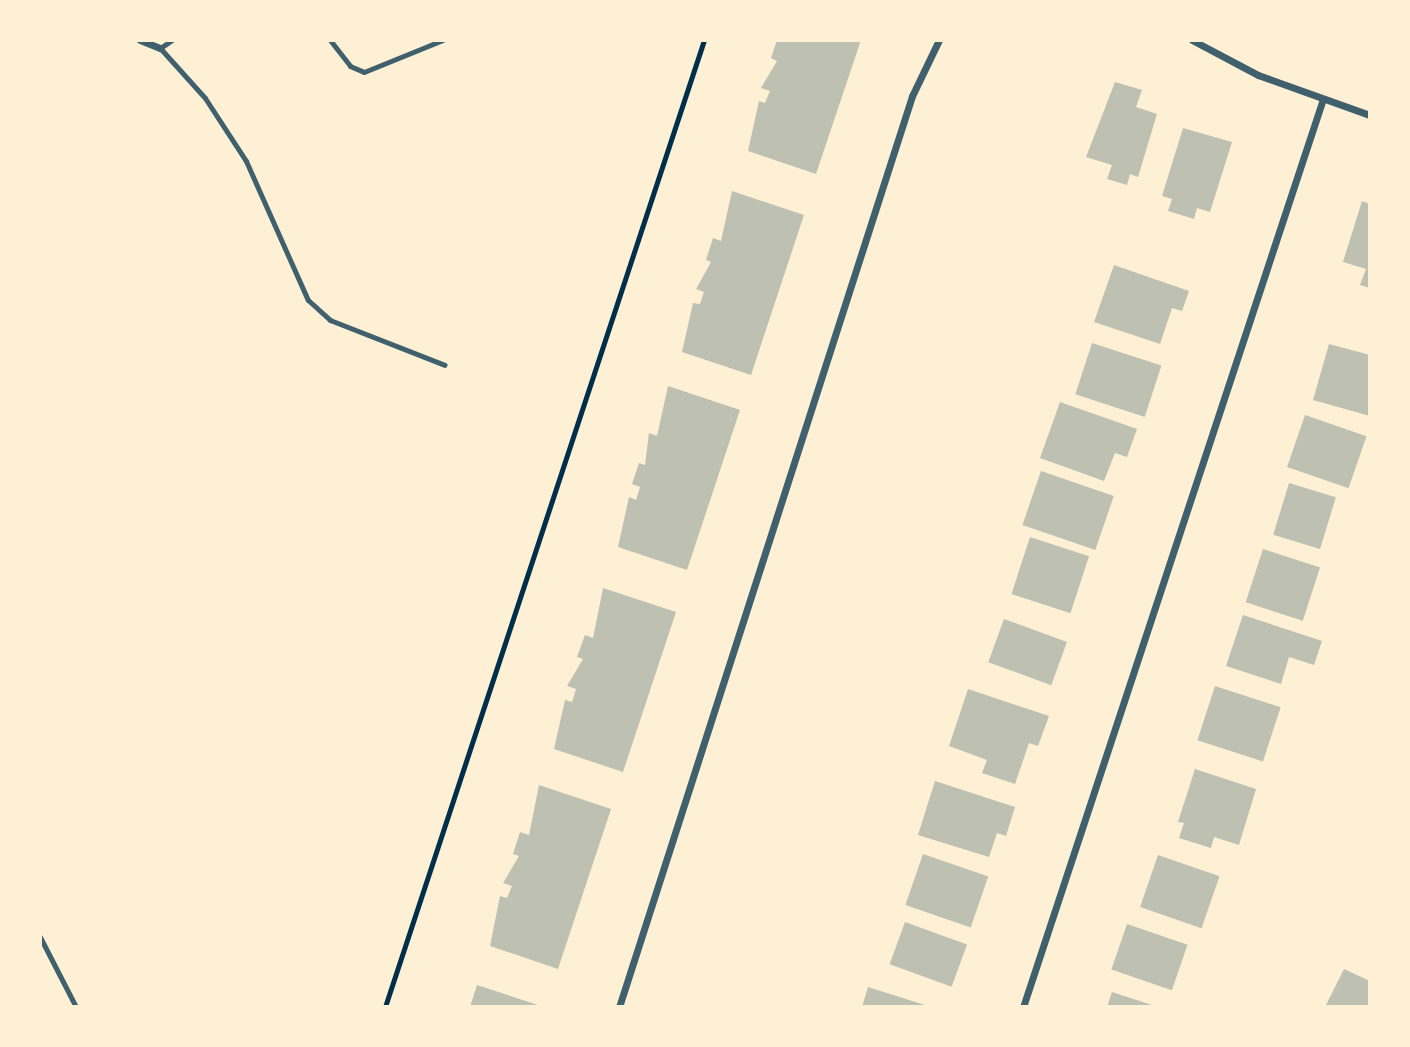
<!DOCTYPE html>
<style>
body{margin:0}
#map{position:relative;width:1410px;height:1047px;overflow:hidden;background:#fdf0d5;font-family:"Nunito Sans",sans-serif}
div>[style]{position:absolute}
.building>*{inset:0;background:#bec0b2;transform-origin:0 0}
.path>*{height:4.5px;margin:-2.25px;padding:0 2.25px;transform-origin:2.25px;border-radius:2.25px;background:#003049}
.service>*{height:5px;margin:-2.5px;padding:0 2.5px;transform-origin:2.5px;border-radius:2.5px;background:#3f606c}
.minor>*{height:7px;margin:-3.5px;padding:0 3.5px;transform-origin:3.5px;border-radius:3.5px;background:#3f606c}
span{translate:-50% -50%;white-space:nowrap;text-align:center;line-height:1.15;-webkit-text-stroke:5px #fdf0d5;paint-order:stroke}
.frame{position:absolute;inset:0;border:42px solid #fdf0d5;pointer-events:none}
</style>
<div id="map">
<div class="building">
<div style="clip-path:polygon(777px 40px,861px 40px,816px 174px,748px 151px,759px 101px,765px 103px,770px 91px,761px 88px,777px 61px,771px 58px)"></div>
<div style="clip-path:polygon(1115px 82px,1142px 90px,1136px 107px,1157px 114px,1138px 177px,1130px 174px,1127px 185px,1107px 179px,1112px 165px,1086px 157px)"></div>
<div style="clip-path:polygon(1183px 128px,1232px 142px,1210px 212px,1197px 208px,1194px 219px,1168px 211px,1172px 199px,1162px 196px)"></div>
<div style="clip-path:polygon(732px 191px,804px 215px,751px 375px,682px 352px,693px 303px,700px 304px,704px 292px,696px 289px,711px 262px,706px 260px,713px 238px,721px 241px)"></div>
<div style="clip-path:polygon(1362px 201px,1370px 204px,1370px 288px,1360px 285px,1366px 269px,1343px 262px)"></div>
<div style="clip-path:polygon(1114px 265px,1189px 291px,1182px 311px,1172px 308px,1160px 344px,1094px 322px)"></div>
<div style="left:1092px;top:343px;width:73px;height:54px;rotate:18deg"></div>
<div style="clip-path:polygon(1329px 344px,1370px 355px,1370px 416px,1313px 400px)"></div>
<div style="clip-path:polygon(668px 386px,740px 410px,687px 570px,618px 547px,629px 497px,636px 500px,640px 487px,632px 484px,639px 463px,645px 465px,649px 433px,657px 436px)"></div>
<div style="clip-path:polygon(1060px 402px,1137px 429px,1127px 457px,1115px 453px,1104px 481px,1040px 458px)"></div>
<div style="left:1305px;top:415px;width:65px;height:55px;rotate:19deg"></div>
<div style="left:1041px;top:471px;width:77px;height:57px;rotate:19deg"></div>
<div style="left:1289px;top:483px;width:49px;height:54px;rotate:17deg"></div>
<div style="left:1030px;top:537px;width:62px;height:60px;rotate:18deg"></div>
<div style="left:1263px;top:549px;width:60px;height:56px;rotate:18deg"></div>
<div style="clip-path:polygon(603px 588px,676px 612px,623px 772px,554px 749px,565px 700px,572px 702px,576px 689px,567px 686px,583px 659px,577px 657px,585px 635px,593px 638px)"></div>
<div style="clip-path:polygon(1243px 615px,1322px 641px,1314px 665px,1289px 657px,1281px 684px,1226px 666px)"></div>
<div style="left:1004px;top:619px;width:67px;height:46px;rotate:20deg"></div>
<div style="left:1215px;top:686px;width:69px;height:57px;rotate:18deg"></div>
<div style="clip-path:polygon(968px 689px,1049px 716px,1038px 746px,1029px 743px,1015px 784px,982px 773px,987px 760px,949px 746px)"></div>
<div style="clip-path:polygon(1195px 769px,1256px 789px,1239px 845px,1214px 837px,1211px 848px,1179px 838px,1184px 823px,1178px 822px)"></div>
<div style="clip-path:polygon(935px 781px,1015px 807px,1006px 836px,997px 833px,989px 857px,918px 835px)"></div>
<div style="clip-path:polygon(539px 785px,611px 809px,558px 969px,490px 946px,500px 896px,507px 898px,512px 886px,503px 883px,519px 856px,513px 854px,520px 832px,529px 835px)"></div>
<div style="left:923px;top:854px;width:69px;height:54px;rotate:19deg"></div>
<div style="left:1158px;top:855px;width:65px;height:55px;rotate:19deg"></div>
<div style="left:905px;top:922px;width:66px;height:45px;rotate:20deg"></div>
<div style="left:1127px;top:924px;width:64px;height:48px;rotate:19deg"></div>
<div style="clip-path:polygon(1344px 969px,1370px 981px,1370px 1007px,1325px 1007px)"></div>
<div style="clip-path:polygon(477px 985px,541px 1006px,541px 1007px,470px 1007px)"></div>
<div style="clip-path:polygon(868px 987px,928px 1006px,928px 1007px,862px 1007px)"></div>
<div style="clip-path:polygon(1112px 992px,1155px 1006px,1155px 1007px,1107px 1007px)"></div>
</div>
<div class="path">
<div style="left:385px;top:1007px;width:1018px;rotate:-71.74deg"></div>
</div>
<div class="service">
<div style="left:172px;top:40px;width:14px;rotate:146deg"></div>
<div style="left:160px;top:48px;width:67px;rotate:48deg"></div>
<div style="left:205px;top:98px;width:75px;rotate:56.9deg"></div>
<div style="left:246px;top:161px;width:152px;rotate:66deg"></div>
<div style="left:308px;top:300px;width:30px;rotate:42deg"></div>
<div style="left:330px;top:320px;width:123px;rotate:21.4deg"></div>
<div style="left:330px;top:40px;width:33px;rotate:52deg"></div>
<div style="left:350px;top:66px;width:15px;rotate:23deg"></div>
<div style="left:364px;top:72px;width:85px;rotate:-22.1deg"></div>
<div style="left:40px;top:937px;width:79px;rotate:62.8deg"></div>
</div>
<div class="minor">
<div style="left:140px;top:40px;width:22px;rotate:22deg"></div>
<div style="left:1192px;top:40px;width:75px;rotate:27.9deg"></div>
<div style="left:1258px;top:75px;width:119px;rotate:19.7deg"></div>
<div style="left:619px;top:1007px;width:957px;rotate:-72.17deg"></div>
<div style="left:912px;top:96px;width:62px;rotate:-64.3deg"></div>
<div style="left:1023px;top:1007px;width:956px;rotate:-71.72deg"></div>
</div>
<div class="frame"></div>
</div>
